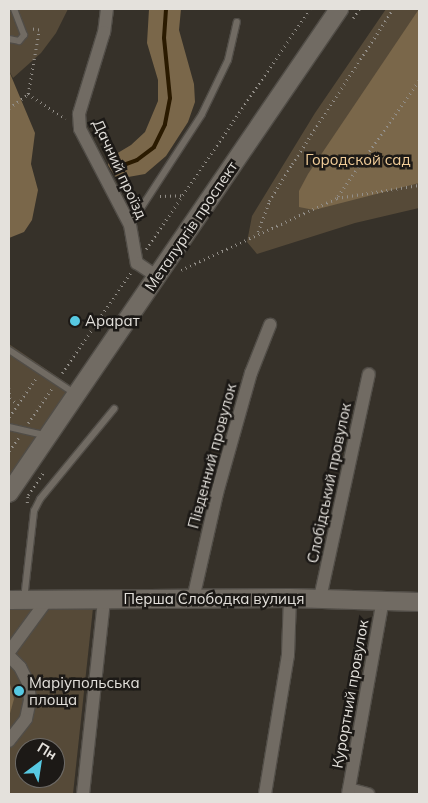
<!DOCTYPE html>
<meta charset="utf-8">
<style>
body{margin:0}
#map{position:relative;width:428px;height:803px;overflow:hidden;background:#363129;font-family:Mulish,sans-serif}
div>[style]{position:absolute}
.green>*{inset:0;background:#564a38}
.forest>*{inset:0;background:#7a674a}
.stream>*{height:4px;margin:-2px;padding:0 2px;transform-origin:2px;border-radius:2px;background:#2a1a00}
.path>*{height:2.5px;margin-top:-1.25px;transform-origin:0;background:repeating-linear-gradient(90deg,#928e88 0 1px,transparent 0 5px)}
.roads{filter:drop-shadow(1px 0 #514d47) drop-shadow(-1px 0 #514d47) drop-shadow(0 1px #514d47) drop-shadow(0 -1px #514d47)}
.lane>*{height:6px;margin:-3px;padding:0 3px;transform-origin:3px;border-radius:3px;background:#716b63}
.street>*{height:12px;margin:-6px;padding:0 6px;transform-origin:6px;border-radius:6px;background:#716b63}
.secondary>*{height:18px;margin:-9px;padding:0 9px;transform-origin:9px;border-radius:9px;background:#716b63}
.dots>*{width:14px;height:14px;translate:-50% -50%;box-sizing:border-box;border:2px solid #1c1916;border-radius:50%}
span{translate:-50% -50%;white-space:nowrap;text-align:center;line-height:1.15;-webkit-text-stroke:5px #1c1916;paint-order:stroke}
.park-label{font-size:15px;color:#f2ce9a}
.street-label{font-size:15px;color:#e4e1dc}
.poi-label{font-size:15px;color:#e4e1dc}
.left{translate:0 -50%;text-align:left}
.frame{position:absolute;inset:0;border:10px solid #e4e1dc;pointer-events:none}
.north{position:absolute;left:15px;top:738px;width:50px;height:50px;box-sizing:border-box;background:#1c1916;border:1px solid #6c6965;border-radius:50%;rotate:31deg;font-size:14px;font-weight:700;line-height:20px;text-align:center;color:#e4e1dc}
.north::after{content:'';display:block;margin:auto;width:18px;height:22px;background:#57c9e2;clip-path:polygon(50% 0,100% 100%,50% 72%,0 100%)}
</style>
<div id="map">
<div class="green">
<div style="clip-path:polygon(9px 9px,68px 9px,56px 33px,41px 53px,13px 78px,9px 71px)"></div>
<div style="clip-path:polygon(386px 9px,419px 9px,419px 208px,355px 223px,257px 254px,247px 242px,252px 216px,315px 113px)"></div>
<div style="clip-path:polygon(9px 344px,74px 388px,9px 483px)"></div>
<div style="clip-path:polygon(evenodd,9px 608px,93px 608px,73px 794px,9px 794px,9px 608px,25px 748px,55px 748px,55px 778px,25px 778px,25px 748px)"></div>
</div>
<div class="forest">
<div style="clip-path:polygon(149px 9px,181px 9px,179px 30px,194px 84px,195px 102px,188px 122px,166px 156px,145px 174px,117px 179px,108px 165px,111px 157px,131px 145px,145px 132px,158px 101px,158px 80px,147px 43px)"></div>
<div style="clip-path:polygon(419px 9px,419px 183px,314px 210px,299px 207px,299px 191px,308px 174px)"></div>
<div style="clip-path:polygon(9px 71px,35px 133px,31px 164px,38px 190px,32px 220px,24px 232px,9px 238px)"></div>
<div style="clip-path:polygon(9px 680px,14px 699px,9px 717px)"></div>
</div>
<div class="stream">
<div style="left:118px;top:167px;width:20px;rotate:-20deg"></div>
<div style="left:137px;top:160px;width:21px;rotate:-37deg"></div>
<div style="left:154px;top:147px;width:25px;rotate:-64deg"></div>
<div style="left:165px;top:124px;width:26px;rotate:-79deg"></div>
<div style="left:170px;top:98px;width:60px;rotate:-95.7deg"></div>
<div style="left:164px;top:38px;width:29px;rotate:-86deg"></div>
</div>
<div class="path">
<div style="left:353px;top:18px;width:11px;rotate:-56deg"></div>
<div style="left:419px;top:81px;width:143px;rotate:125deg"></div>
<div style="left:337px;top:198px;width:83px;rotate:-9deg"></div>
<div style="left:28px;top:94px;width:45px;rotate:33.3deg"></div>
<div style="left:9px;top:108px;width:24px;rotate:-36deg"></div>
<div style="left:28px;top:94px;width:65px;rotate:-80.2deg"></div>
<div style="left:39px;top:30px;width:7px;rotate:-172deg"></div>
<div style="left:160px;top:196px;width:23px;rotate:-2deg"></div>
<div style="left:258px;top:232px;width:33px;rotate:-70deg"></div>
<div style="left:269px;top:201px;width:44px;rotate:-58.1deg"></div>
<div style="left:292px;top:164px;width:185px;rotate:-56.9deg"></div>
<div style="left:146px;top:249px;width:291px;rotate:-55.7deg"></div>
<div style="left:181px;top:270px;width:172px;rotate:-24.8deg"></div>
<div style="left:62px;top:373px;width:122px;rotate:-55.7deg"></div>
<div style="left:9px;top:388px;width:10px;rotate:84deg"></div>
<div style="left:10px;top:398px;width:10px;rotate:37deg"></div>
<div style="left:9px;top:417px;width:47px;rotate:-55.3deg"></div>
<div style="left:28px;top:423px;width:42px;rotate:-55.6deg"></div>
<div style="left:9px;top:451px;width:16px;rotate:-55deg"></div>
<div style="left:27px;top:503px;width:8px;rotate:-83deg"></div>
<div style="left:28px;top:495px;width:29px;rotate:-56deg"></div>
</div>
<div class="roads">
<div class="lane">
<div style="left:9px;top:39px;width:10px;rotate:11deg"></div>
<div style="left:19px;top:41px;width:8px;rotate:-50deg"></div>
<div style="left:24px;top:35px;width:28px;rotate:-111deg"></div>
<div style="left:130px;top:225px;width:132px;rotate:-57deg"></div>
<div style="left:202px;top:114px;width:60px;rotate:-64.3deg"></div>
<div style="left:228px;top:60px;width:39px;rotate:-77deg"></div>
<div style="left:9px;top:350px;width:78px;rotate:33.5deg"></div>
<div style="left:9px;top:427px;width:39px;rotate:13deg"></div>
<div style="left:24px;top:599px;width:89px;rotate:-83.5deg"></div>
<div style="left:34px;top:511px;width:13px;rotate:-63deg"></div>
<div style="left:40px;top:499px;width:117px;rotate:-50.6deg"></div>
</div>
<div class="street">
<div style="left:107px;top:9px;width:23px;rotate:97deg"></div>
<div style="left:104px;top:32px;width:86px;rotate:107deg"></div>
<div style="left:79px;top:114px;width:15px;rotate:86deg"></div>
<div style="left:80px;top:129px;width:108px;rotate:62.5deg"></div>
<div style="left:130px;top:225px;width:39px;rotate:80deg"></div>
<div style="left:137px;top:263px;width:23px;rotate:34deg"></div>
<div style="left:320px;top:598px;width:229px;rotate:-77.7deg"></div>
<div style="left:193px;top:599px;width:109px;rotate:-77.2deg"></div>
<div style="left:217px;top:493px;width:125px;rotate:-74.2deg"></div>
<div style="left:251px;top:373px;width:52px;rotate:-68.4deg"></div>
<div style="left:9px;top:652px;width:64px;rotate:-53.8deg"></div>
<div style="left:9px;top:656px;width:16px;rotate:45deg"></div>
<div style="left:20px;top:667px;width:18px;rotate:63deg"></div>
<div style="left:28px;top:683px;width:17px;rotate:83deg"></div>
<div style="left:30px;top:700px;width:19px;rotate:102deg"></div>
<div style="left:26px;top:719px;width:28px;rotate:128deg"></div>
<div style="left:349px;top:789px;width:20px;rotate:15deg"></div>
<div style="left:83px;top:794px;width:195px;rotate:-83.8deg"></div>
<div style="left:265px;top:794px;width:141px;rotate:-80.6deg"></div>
<div style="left:288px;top:655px;width:57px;rotate:-88deg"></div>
<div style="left:348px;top:794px;width:197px;rotate:-79.8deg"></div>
</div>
<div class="secondary">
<div style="left:9px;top:493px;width:586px;rotate:-55.71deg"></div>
<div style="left:9px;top:600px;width:281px;rotate:-0.4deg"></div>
<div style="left:290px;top:598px;width:129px;rotate:1.8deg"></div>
</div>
</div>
<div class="dots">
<div style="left:75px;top:321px;background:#57c9e2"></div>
<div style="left:19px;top:691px;background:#57c9e2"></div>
</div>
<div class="park-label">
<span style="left:358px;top:160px">Городской сад</span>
</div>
<div class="street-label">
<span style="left:120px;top:169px;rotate:65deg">Дачний проїзд</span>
<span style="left:191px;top:226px;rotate:-56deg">Металургів проспект</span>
<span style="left:212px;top:456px;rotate:-75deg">Південний провулок</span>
<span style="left:329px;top:483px;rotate:-78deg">Слобідський провулок</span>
<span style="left:214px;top:599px">Перша Слободка вулиця</span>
<span style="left:350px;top:694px;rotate:-80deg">Курортний провулок</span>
</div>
<div class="poi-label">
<span class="left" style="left:85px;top:321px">Арарат</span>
<span class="left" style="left:29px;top:691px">Маріупольська<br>площа</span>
</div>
<div class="frame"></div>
<div class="north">Пн</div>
</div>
